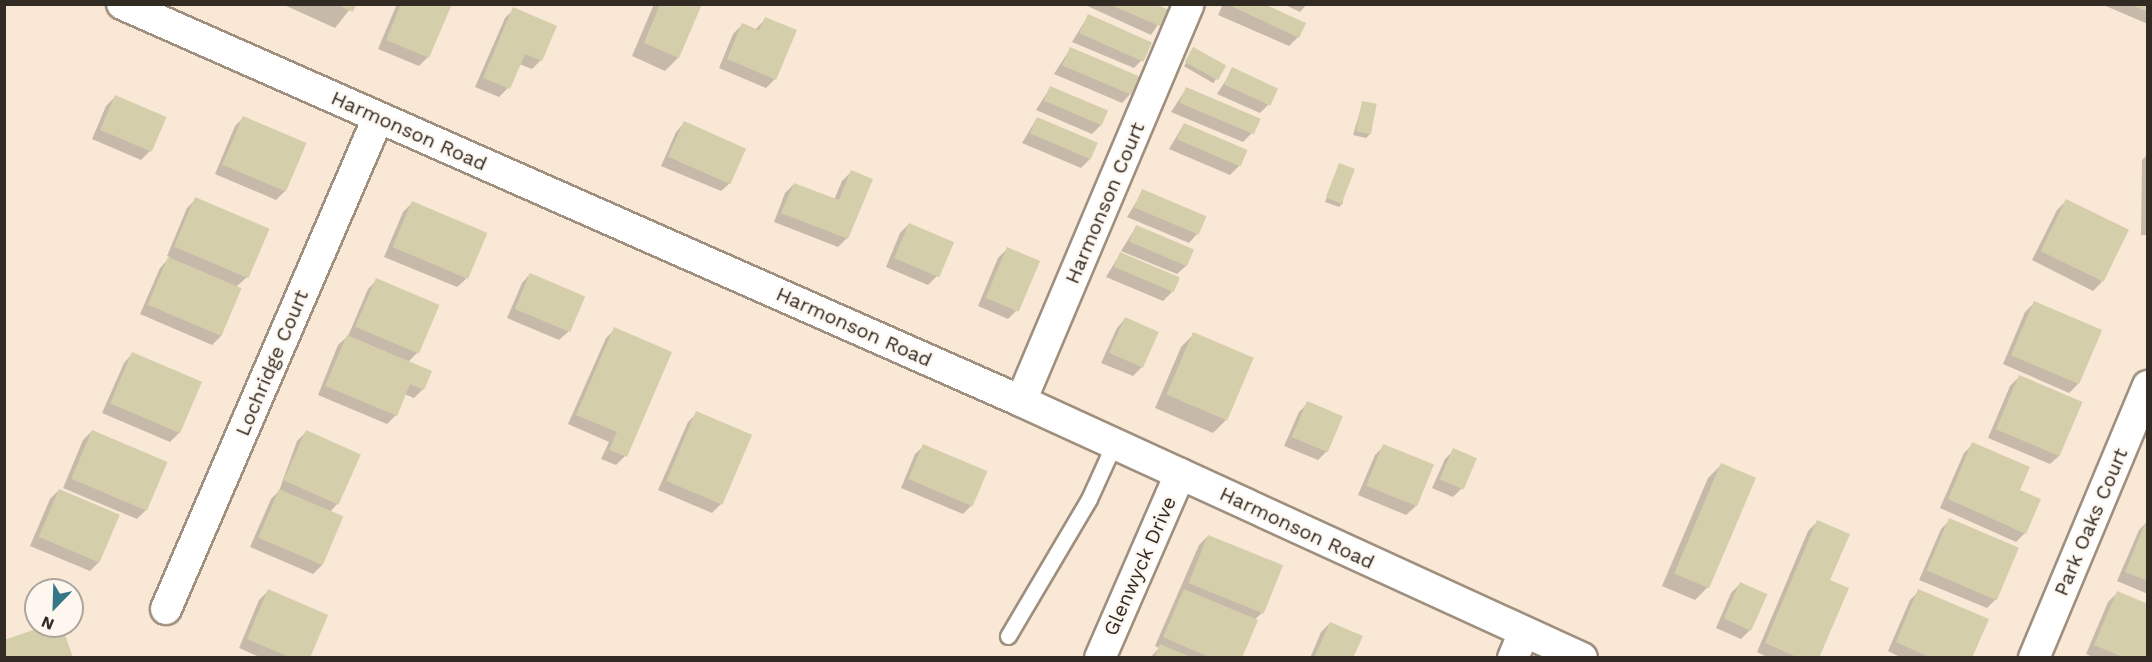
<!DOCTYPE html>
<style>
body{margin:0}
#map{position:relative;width:2152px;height:662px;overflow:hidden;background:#f9e8d5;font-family:"Work Sans",sans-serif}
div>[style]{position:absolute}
.shadow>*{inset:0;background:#0003;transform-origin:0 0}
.building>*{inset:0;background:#d4ceab;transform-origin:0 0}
.roads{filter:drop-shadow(2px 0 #9f8f7e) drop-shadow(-2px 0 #9f8f7e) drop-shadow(0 2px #9f8f7e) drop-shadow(0 -2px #9f8f7e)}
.service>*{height:15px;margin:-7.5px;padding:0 7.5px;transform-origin:7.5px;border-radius:7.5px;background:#fff}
.minor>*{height:30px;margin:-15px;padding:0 15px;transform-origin:15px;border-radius:15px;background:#fff}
span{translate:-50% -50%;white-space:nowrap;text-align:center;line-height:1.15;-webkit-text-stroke:4.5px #fef7f0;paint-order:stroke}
.street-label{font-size:20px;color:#312b24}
.frame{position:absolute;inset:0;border:6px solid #312b24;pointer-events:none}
.north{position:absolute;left:24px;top:578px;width:60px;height:60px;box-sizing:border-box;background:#fef7f0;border:2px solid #aca59e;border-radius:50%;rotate:203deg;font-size:16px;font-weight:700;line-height:24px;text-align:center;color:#312b24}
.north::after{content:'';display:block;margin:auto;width:21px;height:27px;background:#347887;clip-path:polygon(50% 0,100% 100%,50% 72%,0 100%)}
</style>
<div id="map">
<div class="shadow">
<div style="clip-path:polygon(282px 4px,354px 4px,335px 28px)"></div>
<div style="clip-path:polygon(397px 4px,450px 4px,428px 57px,419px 66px,378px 49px)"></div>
<div style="clip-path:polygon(654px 4px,701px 4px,678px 58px,665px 71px,632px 56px)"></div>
<div style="clip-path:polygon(1083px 4px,1151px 4px,1167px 11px,1151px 35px)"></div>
<div style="clip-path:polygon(1223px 4px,1260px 4px,1298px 37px,1289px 46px,1218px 15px)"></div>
<div style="clip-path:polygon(1283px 4px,1307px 4px,1300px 12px)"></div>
<div style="clip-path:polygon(2101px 4px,2148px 4px,2148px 24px)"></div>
<div style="clip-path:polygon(514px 9px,541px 60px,532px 69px,519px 64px,508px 88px,499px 97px,475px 87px,505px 18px)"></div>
<div style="clip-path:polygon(1088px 16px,1143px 59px,1134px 68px,1072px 42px)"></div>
<div style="clip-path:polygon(766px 18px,775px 79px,766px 88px,719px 68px,733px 34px,742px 25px,755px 30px)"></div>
<div style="clip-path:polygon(1070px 49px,1130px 94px,1122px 103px,1054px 74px)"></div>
<div style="left:1194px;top:49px;width:34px;height:20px;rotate:30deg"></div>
<div style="clip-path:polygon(1233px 69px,1269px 104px,1260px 113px,1217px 94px)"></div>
<div style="clip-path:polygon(1050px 88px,1101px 125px,1092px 134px,1036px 110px)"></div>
<div style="clip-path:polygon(1186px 89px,1252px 133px,1243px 142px,1171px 112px)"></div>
<div style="clip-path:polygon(115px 97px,150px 151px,141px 160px,92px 139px,106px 106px)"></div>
<div style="clip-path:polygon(1363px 102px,1370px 134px,1366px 138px,1353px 135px)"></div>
<div style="clip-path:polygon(244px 117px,285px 191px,276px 200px,215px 174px,235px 126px)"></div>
<div style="clip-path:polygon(1037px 118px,1090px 159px,1081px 168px,1022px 143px)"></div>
<div style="clip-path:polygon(684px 123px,730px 183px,721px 191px,661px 166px,676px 132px)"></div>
<div style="clip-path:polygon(1184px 124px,1239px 166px,1230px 175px,1169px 149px)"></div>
<div style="clip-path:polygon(2148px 154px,2148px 235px,2141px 235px,2142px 160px)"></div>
<div style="clip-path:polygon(1340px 165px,1343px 203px,1339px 207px,1325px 202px)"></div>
<div style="clip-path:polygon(851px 172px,847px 238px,838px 247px,774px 222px,785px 193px,794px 184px,834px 200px,842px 181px)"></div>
<div style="clip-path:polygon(1143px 191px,1197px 234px,1189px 243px,1127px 217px)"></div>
<div style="clip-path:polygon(196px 199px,247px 277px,236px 287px,240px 289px,221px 336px,212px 345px,140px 314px,160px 268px,170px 257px,167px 256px,187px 208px)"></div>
<div style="clip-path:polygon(2066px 201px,2102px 282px,2093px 291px,2032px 260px,2057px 210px)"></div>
<div style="clip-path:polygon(412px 203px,466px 279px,457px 287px,384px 257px,403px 212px)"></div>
<div style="clip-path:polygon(909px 224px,952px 242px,937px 276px,928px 285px,886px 267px,900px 233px)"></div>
<div style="clip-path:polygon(1136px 227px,1186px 266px,1177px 274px,1121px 251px)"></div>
<div style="clip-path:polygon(1007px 249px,1017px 310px,1008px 319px,978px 306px,998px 258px)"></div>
<div style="clip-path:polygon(1120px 254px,1172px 292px,1163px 301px,1106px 277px)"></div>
<div style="clip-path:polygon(530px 274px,583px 297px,568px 332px,559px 340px,507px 318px,522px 283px)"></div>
<div style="clip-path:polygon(377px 280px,437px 306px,418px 352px,408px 362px,423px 389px,414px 398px,404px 394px,396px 415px,387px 424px,318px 395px,338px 345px,348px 336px,368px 289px)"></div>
<div style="clip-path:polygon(2034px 303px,2078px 384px,2069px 393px,2003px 364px,2025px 312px)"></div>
<div style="clip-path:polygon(1125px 319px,1142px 367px,1133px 376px,1101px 363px,1117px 328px)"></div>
<div style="clip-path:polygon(615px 329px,670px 353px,625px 456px,616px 465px,601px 459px,609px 442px,568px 424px,606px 338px)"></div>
<div style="clip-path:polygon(1194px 334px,1226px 420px,1213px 433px,1155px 408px,1181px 347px)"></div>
<div style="clip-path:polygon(132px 354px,179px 433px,170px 442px,102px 413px,124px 363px)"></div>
<div style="clip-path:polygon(2019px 377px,2081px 403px,2059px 456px,2050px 464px,1988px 438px,2010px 386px)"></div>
<div style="clip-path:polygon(1308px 403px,1327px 451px,1318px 460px,1284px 446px,1299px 412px)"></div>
<div style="clip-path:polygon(697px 413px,721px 504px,712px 513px,658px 490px,688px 422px)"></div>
<div style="clip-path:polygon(92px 431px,146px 510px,137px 519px,63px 488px,83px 440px)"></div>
<div style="clip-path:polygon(306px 432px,338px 503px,330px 512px,322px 565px,313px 574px,250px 547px,271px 499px,279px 491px,297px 441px)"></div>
<div style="clip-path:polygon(1973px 444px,2018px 490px,2025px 533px,2016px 542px,1940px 508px,1964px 453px)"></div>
<div style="clip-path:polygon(924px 446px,972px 505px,963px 514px,901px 488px,915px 454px)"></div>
<div style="clip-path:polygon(1384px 446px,1432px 466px,1415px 507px,1406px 515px,1358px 495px,1375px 455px)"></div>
<div style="clip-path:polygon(1454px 450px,1462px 488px,1453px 497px,1432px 488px,1445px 459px)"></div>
<div style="clip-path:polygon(1721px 465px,1708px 587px,1695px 600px,1662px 586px,1708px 478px)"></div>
<div style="clip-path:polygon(59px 490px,118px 516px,99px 562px,90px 571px,30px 546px,50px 499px)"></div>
<div style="clip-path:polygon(1950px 520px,2017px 549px,1995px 600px,1987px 608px,1919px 580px,1941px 529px)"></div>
<div style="clip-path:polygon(2148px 521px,2148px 594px,2117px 581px,2139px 530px)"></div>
<div style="clip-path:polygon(1817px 522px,1828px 581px,1817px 658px,1769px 658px,1757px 652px,1808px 531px)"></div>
<div style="clip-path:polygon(1208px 536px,1281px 567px,1261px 614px,1254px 620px,1240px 658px,1150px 658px,1159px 648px,1155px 646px,1199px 545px)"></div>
<div style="clip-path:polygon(1740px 584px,1750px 630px,1741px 639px,1716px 628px,1731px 593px)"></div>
<div style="clip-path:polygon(268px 591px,309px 658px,262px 658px,239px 648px,259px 600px)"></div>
<div style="clip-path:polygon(1919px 591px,1971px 658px,1902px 658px,1888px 651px,1910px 600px)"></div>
<div style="clip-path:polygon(2117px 593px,2148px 658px,2095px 658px,2086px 654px,2108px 602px)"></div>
<div style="clip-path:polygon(1330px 623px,1352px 658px,1310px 658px,1321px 632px)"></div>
</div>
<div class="building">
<div style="clip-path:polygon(335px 4px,356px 4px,353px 12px)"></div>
<div style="clip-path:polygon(401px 4px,452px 4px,429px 58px,386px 40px)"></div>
<div style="clip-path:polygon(660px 4px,702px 4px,679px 58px,644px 43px)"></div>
<div style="clip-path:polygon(1108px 4px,1155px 4px,1169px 10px,1162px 27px)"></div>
<div style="clip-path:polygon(1227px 4px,1264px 4px,1306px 23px,1299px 38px)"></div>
<div style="clip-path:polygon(2131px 4px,2148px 4px,2148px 12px,2131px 5px)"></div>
<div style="clip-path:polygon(513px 7px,557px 26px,542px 61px,525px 54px,510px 89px,483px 78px)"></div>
<div style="left:1088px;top:14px;width:70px;height:21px;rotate:24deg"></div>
<div style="clip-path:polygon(765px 17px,797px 30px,776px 80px,727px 59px,742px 23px,759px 30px)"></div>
<div style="left:1070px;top:47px;width:75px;height:20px;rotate:23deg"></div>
<div style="left:1193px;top:47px;width:38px;height:17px;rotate:29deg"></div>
<div style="left:1232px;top:67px;width:51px;height:19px;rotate:25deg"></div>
<div style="left:1050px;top:86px;width:63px;height:16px;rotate:23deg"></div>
<div style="left:1186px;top:87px;width:81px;height:17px;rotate:23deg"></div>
<div style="left:115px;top:95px;width:56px;height:38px;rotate:23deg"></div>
<div style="left:1362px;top:101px;width:15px;height:31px;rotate:11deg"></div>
<div style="left:243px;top:116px;width:69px;height:53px;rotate:23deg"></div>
<div style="left:1037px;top:117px;width:66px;height:18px;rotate:23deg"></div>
<div style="left:684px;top:121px;width:68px;height:39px;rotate:24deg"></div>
<div style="left:1184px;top:123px;width:69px;height:18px;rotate:23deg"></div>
<div style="left:1339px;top:163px;width:17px;height:37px;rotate:21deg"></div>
<div style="clip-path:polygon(851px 170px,873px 179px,848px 239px,781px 213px,794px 183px,839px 200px)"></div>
<div style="left:1142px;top:189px;width:70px;height:20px;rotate:23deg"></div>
<div style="left:195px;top:197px;width:81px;height:54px;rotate:23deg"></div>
<div style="left:2066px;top:199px;width:70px;height:58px;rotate:26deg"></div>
<div style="left:412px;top:201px;width:82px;height:50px;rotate:23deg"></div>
<div style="left:909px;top:223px;width:49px;height:38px;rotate:23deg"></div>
<div style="left:1136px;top:225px;width:63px;height:18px;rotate:23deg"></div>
<div style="left:1007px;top:247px;width:36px;height:55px;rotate:23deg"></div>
<div style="left:1120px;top:252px;width:65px;height:16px;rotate:23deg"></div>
<div style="left:168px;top:257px;width:80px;height:52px;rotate:23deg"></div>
<div style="left:530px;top:273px;width:60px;height:39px;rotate:23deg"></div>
<div style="left:376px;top:278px;width:69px;height:53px;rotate:23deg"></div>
<div style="left:2034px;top:301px;width:74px;height:59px;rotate:23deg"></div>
<div style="left:1125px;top:317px;width:37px;height:39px;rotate:24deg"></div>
<div style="clip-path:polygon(614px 327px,672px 352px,627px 457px,609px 450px,617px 432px,576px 415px)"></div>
<div style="left:1193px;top:332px;width:66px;height:68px;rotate:23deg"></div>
<div style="clip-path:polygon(347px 335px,432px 371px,424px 390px,410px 384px,397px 416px,325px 386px)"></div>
<div style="left:132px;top:352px;width:76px;height:56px;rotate:23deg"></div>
<div style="left:2019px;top:375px;width:69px;height:59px;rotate:23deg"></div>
<div style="left:1307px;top:401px;width:39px;height:39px;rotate:23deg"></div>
<div style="left:696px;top:411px;width:61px;height:76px;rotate:23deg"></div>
<div style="left:92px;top:430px;width:82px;height:53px;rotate:23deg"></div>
<div style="left:306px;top:430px;width:60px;height:55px;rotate:24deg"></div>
<div style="clip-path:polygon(1972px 442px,2030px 467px,2020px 490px,2041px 499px,2026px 534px,1948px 499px)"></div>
<div style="left:923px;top:444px;width:70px;height:38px;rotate:23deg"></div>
<div style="left:1383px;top:444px;width:55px;height:45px;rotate:22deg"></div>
<div style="left:1453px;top:448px;width:26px;height:34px;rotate:23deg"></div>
<div style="left:1721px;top:463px;width:38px;height:120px;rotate:23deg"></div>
<div style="left:59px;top:489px;width:66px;height:52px;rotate:23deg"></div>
<div style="left:279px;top:489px;width:70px;height:53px;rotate:23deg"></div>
<div style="left:1949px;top:518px;width:76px;height:57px;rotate:23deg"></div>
<div style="clip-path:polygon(2147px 519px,2148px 519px,2148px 581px,2125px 572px)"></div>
<div style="clip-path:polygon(1817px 520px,1850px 534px,1830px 580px,1849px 588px,1819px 658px,1799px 658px,1765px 643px)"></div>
<div style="left:1208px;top:535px;width:81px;height:52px;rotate:22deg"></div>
<div style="left:1740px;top:582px;width:30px;height:40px;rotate:24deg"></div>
<div style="clip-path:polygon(268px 589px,328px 615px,310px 658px,291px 658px,247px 639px)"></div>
<div style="clip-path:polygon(1184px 589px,1258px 620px,1242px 658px,1211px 658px,1163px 637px)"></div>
<div style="clip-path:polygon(1918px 589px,1989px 619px,1972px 658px,1931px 658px,1896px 642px)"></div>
<div style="clip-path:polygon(2117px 591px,2148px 604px,2148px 658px,2125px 658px,2094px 645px)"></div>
<div style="clip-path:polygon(1330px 622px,1363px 636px,1353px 658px,1314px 658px)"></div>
<div style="clip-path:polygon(45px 626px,62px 626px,73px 658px,4px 658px,4px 640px)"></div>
<div style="clip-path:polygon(1160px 644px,1191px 657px,1191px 658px,1154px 658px)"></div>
</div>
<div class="roads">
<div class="service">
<div style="left:1008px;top:636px;width:159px;rotate:-59.4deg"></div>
<div style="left:1089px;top:499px;width:60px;rotate:-65.6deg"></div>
</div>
<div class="minor">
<div style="left:122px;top:4px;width:983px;rotate:23.83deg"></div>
<div style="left:1021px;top:401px;width:617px;rotate:24.61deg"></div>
<div style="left:1021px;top:401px;width:431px;rotate:-67.1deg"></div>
<div style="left:166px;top:609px;width:535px;rotate:-66.65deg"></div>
<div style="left:1100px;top:658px;width:201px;rotate:-66.5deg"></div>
<div style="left:1513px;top:658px;width:28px;rotate:-67deg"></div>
<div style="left:2034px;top:658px;width:295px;rotate:-67.3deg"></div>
</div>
</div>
<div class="street-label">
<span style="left:409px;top:131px;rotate:24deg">Harmonson Road</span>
<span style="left:1105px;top:203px;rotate:-67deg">Harmonson Court</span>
<span style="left:854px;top:327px;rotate:24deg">Harmonson Road</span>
<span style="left:272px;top:363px;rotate:-67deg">Lochridge Court</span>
<span style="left:2091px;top:522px;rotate:-67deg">Park Oaks Court</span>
<span style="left:1297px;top:528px;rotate:25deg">Harmonson Road</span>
<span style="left:1140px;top:566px;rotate:-66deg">Glenwyck Drive</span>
</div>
<div class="frame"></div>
<div class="north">N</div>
</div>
